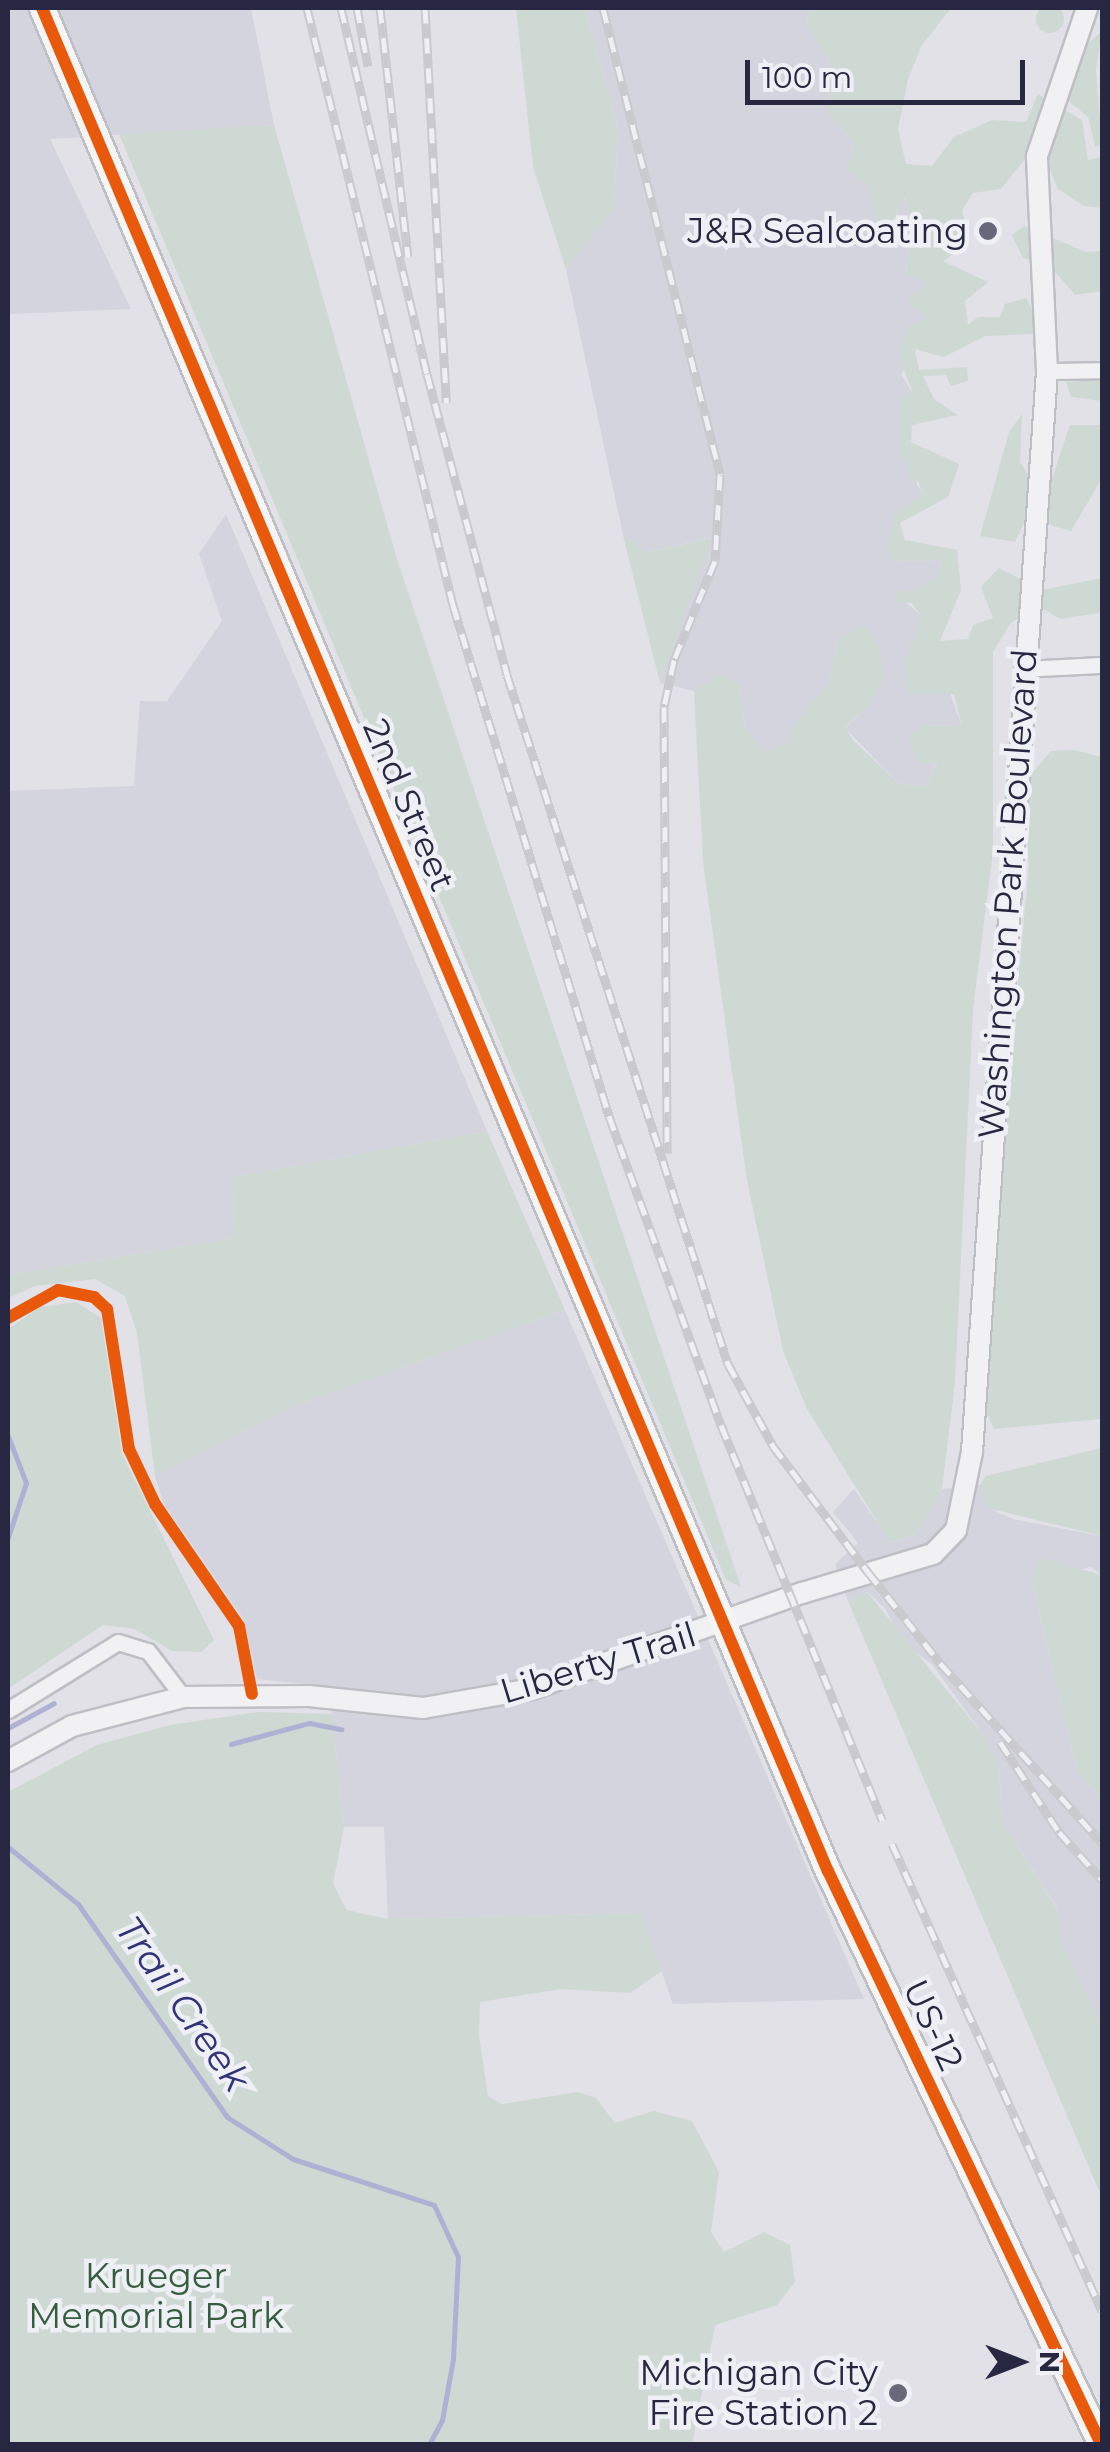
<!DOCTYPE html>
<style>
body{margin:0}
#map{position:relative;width:1110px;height:2452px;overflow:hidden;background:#e1e1e7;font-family:Montserrat,sans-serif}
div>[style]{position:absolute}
.built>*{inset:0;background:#d4d4df}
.green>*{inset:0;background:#cfd9d3}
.round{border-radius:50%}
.stream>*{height:5px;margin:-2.5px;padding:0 2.5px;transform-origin:2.5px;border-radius:2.5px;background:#aeb1d3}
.roads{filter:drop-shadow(2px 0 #bebec5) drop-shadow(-2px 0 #bebec5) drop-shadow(0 2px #bebec5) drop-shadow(0 -2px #bebec5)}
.minor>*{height:15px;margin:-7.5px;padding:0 7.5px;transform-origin:7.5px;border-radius:7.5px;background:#f1f1f3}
.tertiary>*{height:20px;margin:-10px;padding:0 10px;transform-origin:10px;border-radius:10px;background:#f1f1f3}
.primary>*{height:25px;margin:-12.5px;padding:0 12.5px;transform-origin:12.5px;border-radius:12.5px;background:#f5f5f6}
.rail>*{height:9px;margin-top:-4.5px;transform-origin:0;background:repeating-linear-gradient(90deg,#efeff6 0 15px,#cacace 0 30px);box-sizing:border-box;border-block:2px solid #cacace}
.cycleway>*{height:12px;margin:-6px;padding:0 6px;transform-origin:6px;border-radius:6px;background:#e8590c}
.dots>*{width:28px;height:28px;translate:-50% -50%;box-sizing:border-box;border:5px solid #efeff6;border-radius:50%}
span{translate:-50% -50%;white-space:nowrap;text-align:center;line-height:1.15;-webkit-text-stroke:9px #efeff6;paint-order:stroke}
.poi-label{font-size:35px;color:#282741}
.right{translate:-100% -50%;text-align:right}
.street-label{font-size:35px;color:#282741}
.park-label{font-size:35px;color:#345d3d}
.water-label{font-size:38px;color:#303377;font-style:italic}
.frame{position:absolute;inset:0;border:10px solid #282741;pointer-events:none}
.north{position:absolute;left:970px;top:2312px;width:100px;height:100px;-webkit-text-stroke:8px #efeff6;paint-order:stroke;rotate:90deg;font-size:28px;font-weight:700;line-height:40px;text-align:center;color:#282741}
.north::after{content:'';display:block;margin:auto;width:35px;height:45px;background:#282741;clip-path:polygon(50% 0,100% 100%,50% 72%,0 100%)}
.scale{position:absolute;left:745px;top:60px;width:280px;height:45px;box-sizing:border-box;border:5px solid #282741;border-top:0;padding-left:12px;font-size:30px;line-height:35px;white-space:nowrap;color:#282741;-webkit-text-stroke:8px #efeff6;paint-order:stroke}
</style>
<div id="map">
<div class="built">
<div style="clip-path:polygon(8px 8px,251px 8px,274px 125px,50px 139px,131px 309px,8px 314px)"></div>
<div style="clip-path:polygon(585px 8px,811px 8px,806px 22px,833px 69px,828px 112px,854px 143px,846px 169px,869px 187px,892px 230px,903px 194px,910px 221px,906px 273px,928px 284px,928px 318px,901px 375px,912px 392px,906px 460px,922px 494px,894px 515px,892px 561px,942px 560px,936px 577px,918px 590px,895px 593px,922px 616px,962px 726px,924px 725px,937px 761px,926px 787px,898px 783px,845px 728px,872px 703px,837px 641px,829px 682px,790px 743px,762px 753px,745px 725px,739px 684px,719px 675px,694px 691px,660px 683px,711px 538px,646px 552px,623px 535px,566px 269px,614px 208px,618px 128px)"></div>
<div style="clip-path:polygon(226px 514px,487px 1131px,233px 1177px,234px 1238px,8px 1275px,8px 791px,134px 786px,140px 701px,167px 701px,222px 621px,199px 554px)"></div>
<div style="clip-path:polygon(565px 1310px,864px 1999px,673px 2004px,641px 1913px,388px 1919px,384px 1827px,344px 1827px,329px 1687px,257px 1679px,244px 1620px,164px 1504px,155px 1476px,294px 1406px)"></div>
<div style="clip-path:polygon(980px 1485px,987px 1507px,1012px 1519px,1102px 1536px,1102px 1575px,1091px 1567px,1032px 1582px,1077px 1771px,1102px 1799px,1102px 2027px,1060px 1940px,1057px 1908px,1002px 1821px,999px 1765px,984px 1736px,932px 1664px,903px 1644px,885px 1608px,867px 1592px,848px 1601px,835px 1564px,858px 1543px,833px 1512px,854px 1489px,891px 1542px,916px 1535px,942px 1489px)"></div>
</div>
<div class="green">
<div class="round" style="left:1036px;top:5px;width:28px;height:28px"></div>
<div style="clip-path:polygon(516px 8px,585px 8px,618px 128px,614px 208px,566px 269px,533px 167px)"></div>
<div style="clip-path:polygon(811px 8px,951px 8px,922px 45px,908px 79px,898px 129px,906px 164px,932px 166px,954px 137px,992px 120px,1026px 122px,1038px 94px,1082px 120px,1088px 160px,1102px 157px,1102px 208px,1084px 206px,1058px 189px,1048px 165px,1025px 159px,1001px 189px,973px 193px,962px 210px,968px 243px,943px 261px,988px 282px,965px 301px,968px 325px,978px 317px,1000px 317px,1005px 304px,1026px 298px,1038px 321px,1035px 334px,985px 336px,944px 357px,915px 349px,919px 370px,967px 367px,968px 381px,951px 386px,946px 375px,923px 376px,934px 399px,957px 415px,912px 425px,911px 442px,959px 464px,948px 497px,900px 523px,905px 540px,957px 550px,961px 590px,940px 641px,968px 639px,973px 625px,993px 618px,981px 587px,999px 568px,1042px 590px,1102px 578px,1102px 603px,1099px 613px,1060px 619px,1037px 605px,1010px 624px,993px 652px,993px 851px,973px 1009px,955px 1383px,942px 1489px,916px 1535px,890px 1542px,807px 1409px,783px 1351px,747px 1181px,703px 862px,694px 691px,719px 675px,739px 684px,745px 725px,762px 752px,790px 743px,791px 729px,829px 682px,837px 641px,864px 624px,879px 646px,884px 678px,872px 703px,845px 727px,853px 740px,898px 783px,926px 787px,937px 762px,919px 763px,908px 738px,924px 725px,962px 726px,954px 694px,907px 694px,905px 659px,921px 616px,912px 603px,897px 603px,895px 592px,918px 590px,936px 577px,942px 560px,892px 561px,887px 549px,894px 515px,922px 494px,918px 481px,908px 481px,906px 460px,898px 455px,899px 401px,912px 391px,898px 354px,908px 327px,927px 318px,906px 301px,927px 284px,906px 274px,910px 221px,904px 196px,882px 249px,869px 187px,846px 169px,854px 143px,828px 112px,833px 69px,806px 22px)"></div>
<div style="clip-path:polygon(1102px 31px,1096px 70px,1102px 145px,1095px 146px,1088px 117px,1066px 99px,1083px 48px)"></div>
<div style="clip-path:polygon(274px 125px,397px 559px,741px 1587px,726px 1580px,119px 134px)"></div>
<div style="clip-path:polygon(1024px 226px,1086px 252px,1102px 251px,1102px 291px,1075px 295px,1052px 268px,1023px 258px,1012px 235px)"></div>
<div style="clip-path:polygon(1102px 379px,1102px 401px,1071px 397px,1066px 382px)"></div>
<div style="clip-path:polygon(1022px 414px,1020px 462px,1032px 480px,1050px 485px,1070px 425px,1102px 425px,1102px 478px,1071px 531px,1052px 526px,1031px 508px,1015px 542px,980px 536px,1009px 432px)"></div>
<div style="clip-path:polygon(623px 535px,647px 552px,712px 538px,660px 683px)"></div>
<div style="clip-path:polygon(1074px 750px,1102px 757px,1102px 1419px,994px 1429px,978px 1395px,1029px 866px,1023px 784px,1051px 751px)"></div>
<div style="clip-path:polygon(487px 1131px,565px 1310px,294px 1406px,155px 1476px,137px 1333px,125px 1296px,95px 1279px,35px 1286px,8px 1298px,8px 1275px,234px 1238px,233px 1177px)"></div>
<div style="clip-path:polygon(76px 1302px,101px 1318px,122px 1454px,214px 1640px,201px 1652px,172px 1651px,135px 1629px,103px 1625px,8px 1689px,8px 1329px,40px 1307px)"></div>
<div style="clip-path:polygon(1102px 1448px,1102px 1536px,987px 1508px,980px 1485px,986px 1476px)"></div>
<div style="clip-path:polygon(1038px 1557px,1102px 1575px,1102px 1799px,1077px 1771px,1032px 1582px)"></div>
<div style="clip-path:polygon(867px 1592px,984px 1736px,999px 1765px,1002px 1821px,1057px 1909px,1061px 1940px,1102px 2027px,1102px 2198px,848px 1601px)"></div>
<div style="clip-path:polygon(258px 1712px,332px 1714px,344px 1827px,333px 1884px,347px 1910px,388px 1919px,642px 1913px,662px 1971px,630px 1993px,561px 1989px,480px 2002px,479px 2036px,488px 2096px,502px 2104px,578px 2092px,596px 2098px,615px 2123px,653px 2111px,692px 2121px,719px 2172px,711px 2232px,724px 2252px,764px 2232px,790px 2245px,795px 2282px,777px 2305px,715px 2325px,692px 2444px,8px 2444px,8px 1792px,97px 1745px,170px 1725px)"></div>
</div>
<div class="stream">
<div style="left:8px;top:1436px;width:50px;rotate:69deg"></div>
<div style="left:26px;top:1483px;width:57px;rotate:108.4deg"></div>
<div style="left:8px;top:1728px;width:52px;rotate:-28.5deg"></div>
<div style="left:231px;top:1744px;width:81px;rotate:-15.1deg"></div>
<div style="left:309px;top:1723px;width:33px;rotate:11deg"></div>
<div style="left:8px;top:1847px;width:90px;rotate:39.2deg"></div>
<div style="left:78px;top:1904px;width:260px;rotate:55deg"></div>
<div style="left:227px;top:2117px;width:78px;rotate:32.5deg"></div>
<div style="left:293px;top:2159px;width:148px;rotate:18.1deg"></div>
<div style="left:434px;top:2205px;width:57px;rotate:65.2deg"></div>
<div style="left:458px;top:2257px;width:102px;rotate:92.8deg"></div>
<div style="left:453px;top:2359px;width:62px;rotate:100.2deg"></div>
<div style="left:442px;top:2420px;width:27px;rotate:118deg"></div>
</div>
<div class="roads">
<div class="minor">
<div style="left:1047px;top:371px;width:55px;rotate:-1deg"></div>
<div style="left:1022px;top:669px;width:80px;rotate:-2.9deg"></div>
<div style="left:8px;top:1710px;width:129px;rotate:-31.7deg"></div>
<div style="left:118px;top:1642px;width:31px;rotate:17deg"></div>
<div style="left:148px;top:1651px;width:58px;rotate:52.7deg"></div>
</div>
<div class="tertiary">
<div style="left:8px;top:1761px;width:73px;rotate:-28.7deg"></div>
<div style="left:72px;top:1726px;width:115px;rotate:-14.6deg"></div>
<div style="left:183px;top:1697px;width:126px;rotate:-0.5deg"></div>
<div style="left:309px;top:1696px;width:115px;rotate:6deg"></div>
<div style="left:423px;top:1708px;width:111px;rotate:-9.9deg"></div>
<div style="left:532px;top:1689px;width:287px;rotate:-19.6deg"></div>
<div style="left:802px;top:1593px;width:137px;rotate:-16.6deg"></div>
<div style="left:933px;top:1554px;width:33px;rotate:-46deg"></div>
<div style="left:956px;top:1530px;width:80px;rotate:-78.4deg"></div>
<div style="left:972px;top:1452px;width:1084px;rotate:-86.03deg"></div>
<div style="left:1047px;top:371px;width:215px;rotate:-92.7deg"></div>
<div style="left:1037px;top:156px;width:156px;rotate:-71.3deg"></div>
</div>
<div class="primary">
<div style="left:42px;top:8px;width:2022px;rotate:67.13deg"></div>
<div style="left:828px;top:1871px;width:635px;rotate:64.53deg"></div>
</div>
</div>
<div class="rail">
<div style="left:307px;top:8px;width:615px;rotate:76.26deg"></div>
<div style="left:453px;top:605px;width:534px;rotate:73.02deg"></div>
<div style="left:609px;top:1116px;width:329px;rotate:70.1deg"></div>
<div style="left:721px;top:1425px;width:427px;rotate:67.8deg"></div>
<div style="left:341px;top:8px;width:376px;rotate:76.8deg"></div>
<div style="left:427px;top:374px;width:311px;rotate:75.1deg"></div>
<div style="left:507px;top:675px;width:724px;rotate:72.22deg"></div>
<div style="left:728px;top:1364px;width:94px;rotate:61.2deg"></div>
<div style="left:773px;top:1446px;width:158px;rotate:53deg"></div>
<div style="left:868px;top:1572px;width:116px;rotate:51.6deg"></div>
<div style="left:940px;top:1663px;width:242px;rotate:48deg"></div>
<div style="left:357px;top:8px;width:59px;rotate:79.3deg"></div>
<div style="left:380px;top:8px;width:250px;rotate:83.6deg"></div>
<div style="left:425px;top:8px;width:395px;rotate:86.9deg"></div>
<div style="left:603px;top:8px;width:481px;rotate:75.9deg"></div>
<div style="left:720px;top:475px;width:86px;rotate:93.3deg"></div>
<div style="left:715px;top:561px;width:107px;rotate:112.5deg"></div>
<div style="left:674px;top:660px;width:48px;rotate:102deg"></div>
<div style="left:664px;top:707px;width:446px;rotate:89.6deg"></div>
<div style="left:1000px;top:1742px;width:108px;rotate:56.8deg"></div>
<div style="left:1059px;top:1832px;width:64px;rotate:48.1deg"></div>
<div style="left:892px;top:1844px;width:512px;rotate:65.79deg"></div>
</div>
<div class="cycleway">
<div style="left:42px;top:8px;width:2022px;rotate:67.13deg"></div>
<div style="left:828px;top:1871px;width:635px;rotate:64.53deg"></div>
<div style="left:8px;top:1318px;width:57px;rotate:-29.2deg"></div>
<div style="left:58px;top:1290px;width:37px;rotate:11deg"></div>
<div style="left:94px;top:1297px;width:18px;rotate:43deg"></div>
<div style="left:107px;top:1309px;width:142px;rotate:81.1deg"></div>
<div style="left:129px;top:1449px;width:61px;rotate:64.7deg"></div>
<div style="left:155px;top:1504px;width:148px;rotate:55.5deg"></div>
<div style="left:239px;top:1626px;width:69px;rotate:79.2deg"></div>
</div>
<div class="dots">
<div style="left:988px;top:231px;background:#69687b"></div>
<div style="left:898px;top:2393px;background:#69687b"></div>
</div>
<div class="poi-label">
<span class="right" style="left:968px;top:231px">J&amp;R Sealcoating</span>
<span class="right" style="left:878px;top:2393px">Michigan City<br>Fire Station 2</span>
</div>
<div class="street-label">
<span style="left:409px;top:805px;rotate:67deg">2nd Street</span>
<span style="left:1008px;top:894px;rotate:-86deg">Washington Park Boulevard</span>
<span style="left:598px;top:1663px;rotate:-17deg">Liberty Trail</span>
<span style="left:933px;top:2025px;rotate:65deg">US-12</span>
</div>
<div class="park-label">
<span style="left:156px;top:2296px">Krueger<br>Memorial Park</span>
</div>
<div class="water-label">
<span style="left:183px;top:2004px;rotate:55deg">Trail Creek</span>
</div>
<div class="frame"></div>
<div class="north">N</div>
<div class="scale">100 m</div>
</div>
